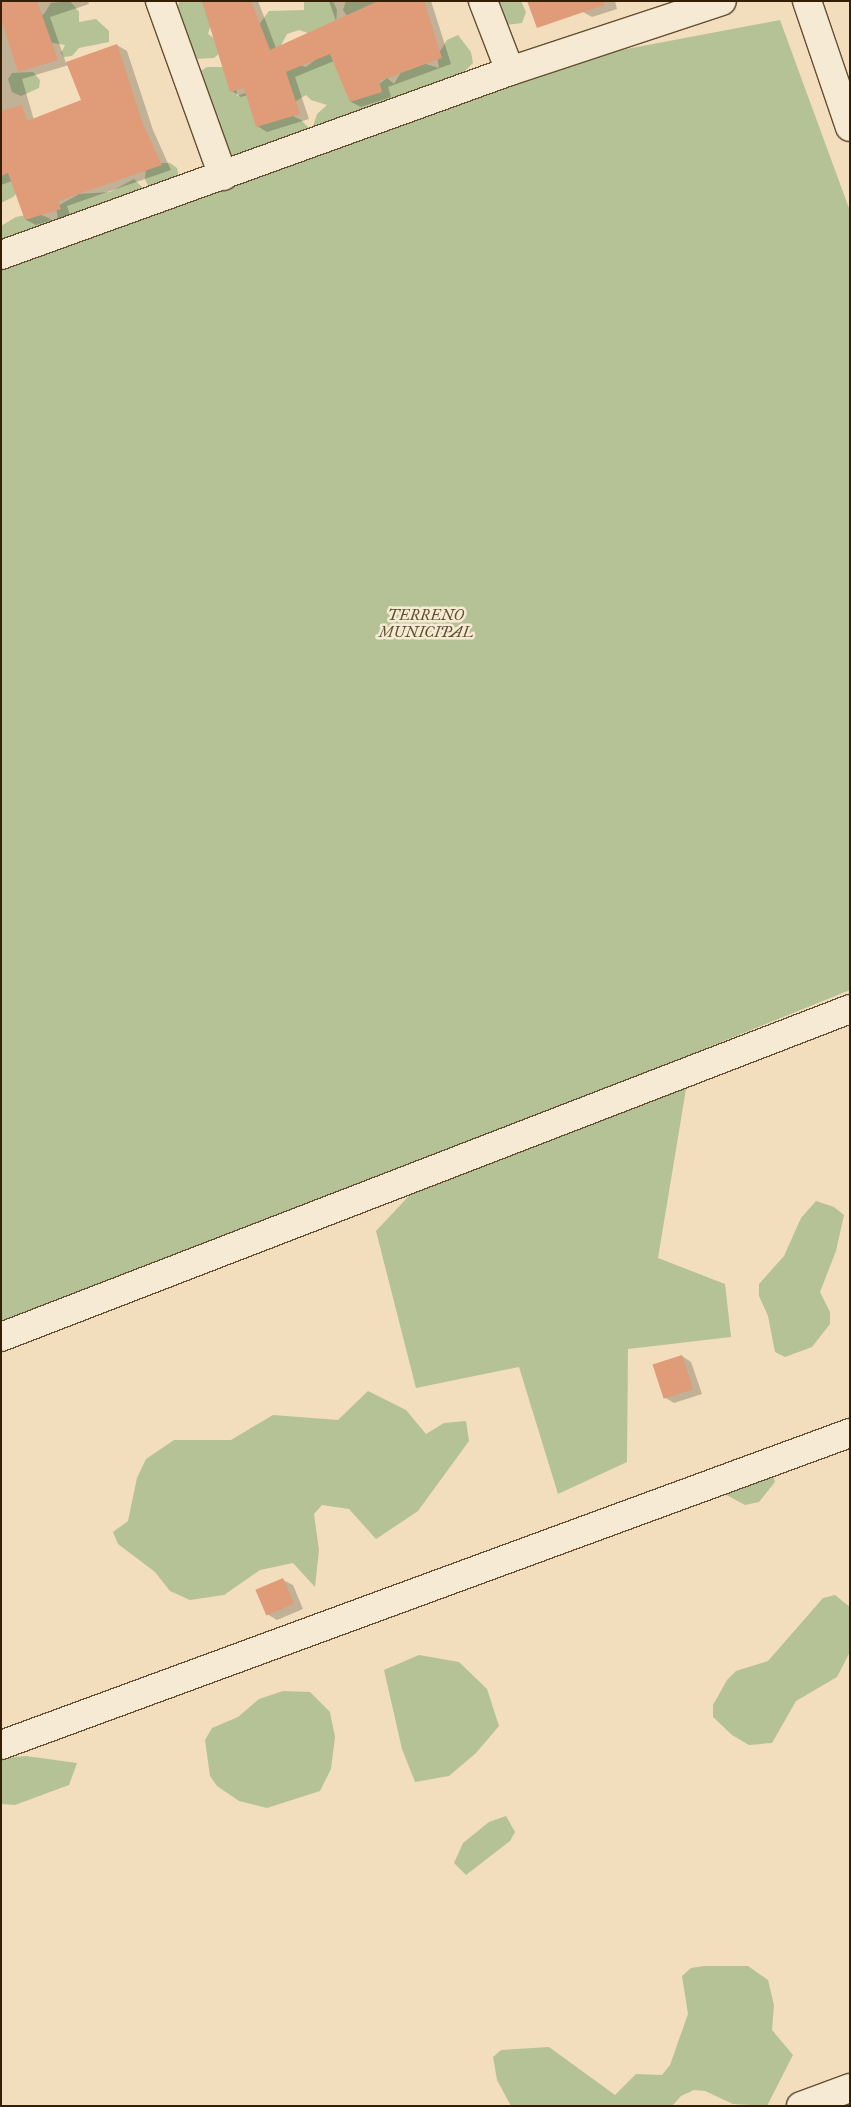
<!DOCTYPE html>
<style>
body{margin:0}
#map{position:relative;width:851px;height:2107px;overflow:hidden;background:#f2debd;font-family:"IM FELL Great Primer",serif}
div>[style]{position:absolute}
.green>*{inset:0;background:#b5c295}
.shadow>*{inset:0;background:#0003}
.building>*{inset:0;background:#e09b79;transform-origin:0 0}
.roads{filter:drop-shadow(1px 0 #644f33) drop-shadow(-1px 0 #644f33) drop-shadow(0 1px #644f33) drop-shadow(0 -1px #644f33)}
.minor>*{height:28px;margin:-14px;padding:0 14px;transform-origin:14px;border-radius:14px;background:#f7ead4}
span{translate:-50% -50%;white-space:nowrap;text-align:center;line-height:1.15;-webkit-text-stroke:5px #f7ead4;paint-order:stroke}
.park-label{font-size:15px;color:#5b5030;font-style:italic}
.frame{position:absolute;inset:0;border:2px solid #341f05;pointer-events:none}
</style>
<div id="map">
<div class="green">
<div style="clip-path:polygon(70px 1px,79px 12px,79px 22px,96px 19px,109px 31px,109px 42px,79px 48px,72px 56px,64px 57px,61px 53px,65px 45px,47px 42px,25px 24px,44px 14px,51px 3px)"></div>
<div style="clip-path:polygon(180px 1px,218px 1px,208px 34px,220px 42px,222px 51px,214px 58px,195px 59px,174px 15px)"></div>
<div style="clip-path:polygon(304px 1px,333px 1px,337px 10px,336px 24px,311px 34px,299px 30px,287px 34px,279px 49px,265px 52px,255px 30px,269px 11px,304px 10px)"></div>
<div style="clip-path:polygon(346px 1px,376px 1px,378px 6px,351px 22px,343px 10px)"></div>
<div style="clip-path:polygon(489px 1px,521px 1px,526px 12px,522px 23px,506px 25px)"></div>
<div style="clip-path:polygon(780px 20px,850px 211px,850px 990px,526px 1121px,688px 1077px,658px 1258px,725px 1284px,731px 1337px,628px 1349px,627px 1462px,558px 1494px,519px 1367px,416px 1388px,376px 1231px,451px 1151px,1px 1331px,1px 226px,16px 217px,36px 213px,49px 218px,58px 228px,66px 226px,58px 219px,56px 207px,79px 194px,110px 192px,134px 179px,145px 190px,318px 134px,313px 126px,317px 114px,327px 105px,311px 100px,306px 95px,293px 103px,263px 78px,297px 64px,306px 67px,330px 48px,375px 87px,387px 78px,394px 84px,405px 65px,419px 62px,439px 68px,437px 56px,447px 40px,458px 35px,471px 52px,473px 63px,465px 71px,471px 74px,510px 71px)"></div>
<div style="clip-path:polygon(207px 67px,234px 67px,237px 96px,245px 93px,254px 106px,285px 112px,301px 120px,309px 128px,305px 137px,235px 157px,227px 152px,214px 128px,219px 117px,211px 111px,197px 73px)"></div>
<div style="clip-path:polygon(33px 72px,40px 80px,39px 88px,21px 96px,12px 92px,8px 79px,12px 73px)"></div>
<div style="clip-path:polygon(5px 159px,24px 186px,13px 197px,1px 203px,1px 168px)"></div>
<div style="clip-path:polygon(155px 163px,170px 163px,177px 168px,179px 177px,149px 188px,145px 179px,146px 167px)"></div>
<div style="clip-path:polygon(816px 1201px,834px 1207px,844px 1215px,836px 1251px,820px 1292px,830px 1312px,830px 1324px,812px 1347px,785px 1357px,775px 1352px,768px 1316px,759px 1296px,759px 1284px,784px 1256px,801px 1218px)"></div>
<div style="clip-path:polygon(368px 1391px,406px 1410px,426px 1434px,444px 1423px,466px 1421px,469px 1441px,418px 1511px,376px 1539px,349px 1509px,322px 1505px,314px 1514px,319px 1550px,315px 1587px,293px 1563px,260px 1570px,224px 1595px,190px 1600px,170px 1591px,155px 1572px,118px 1544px,113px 1532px,128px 1521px,137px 1478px,146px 1459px,174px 1440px,231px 1440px,273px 1415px,338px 1420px)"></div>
<div style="clip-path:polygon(759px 1458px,772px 1472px,775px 1482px,759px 1502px,745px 1505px,721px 1492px,724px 1468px,733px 1459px)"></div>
<div style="clip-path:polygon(835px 1595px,850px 1607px,850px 1652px,837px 1677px,796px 1701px,772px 1743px,749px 1745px,732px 1735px,713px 1717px,713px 1705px,727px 1680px,736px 1671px,768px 1661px,823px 1598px)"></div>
<div style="clip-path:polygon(419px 1655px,459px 1662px,487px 1689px,499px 1726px,476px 1753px,449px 1776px,415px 1782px,402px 1749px,384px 1670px)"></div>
<div style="clip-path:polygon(283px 1691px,310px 1692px,330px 1712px,335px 1737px,331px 1769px,320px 1791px,267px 1808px,239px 1801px,217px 1786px,210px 1776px,205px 1740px,212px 1728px,238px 1717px,259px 1699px)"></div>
<div style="clip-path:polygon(26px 1756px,77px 1763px,69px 1785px,15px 1805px,1px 1804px,1px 1758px)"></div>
<div style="clip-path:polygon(506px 1816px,515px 1832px,510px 1841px,466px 1875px,454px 1863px,463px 1843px,489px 1822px)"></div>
<div style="clip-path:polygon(704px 1966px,748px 1966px,768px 1980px,774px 2005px,772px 2030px,793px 2055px,767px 2106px,733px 2104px,705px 2091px,694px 2090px,681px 2096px,672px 2106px,511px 2106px,497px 2080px,493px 2057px,501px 2050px,549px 2047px,615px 2095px,636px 2074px,662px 2075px,670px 2065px,688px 2014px,682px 1976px,691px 1968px)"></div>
</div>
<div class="shadow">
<div style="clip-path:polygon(evenodd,1px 1px,88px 1px,89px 4px,50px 17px,66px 63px,117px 45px,127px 51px,153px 130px,171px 170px,67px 206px,70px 215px,36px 225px,26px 220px,12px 181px,1px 185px,1px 1px,69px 65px,82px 101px,34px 120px,22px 79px,69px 65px)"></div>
<div style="clip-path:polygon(202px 1px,258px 1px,276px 48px,336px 21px,329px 1px,431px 1px,451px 64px,388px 87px,391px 97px,361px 107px,351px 102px,334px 61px,295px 77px,309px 119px,267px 132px,257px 126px,248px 95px,241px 97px,232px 91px)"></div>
<div style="clip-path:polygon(580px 1px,615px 1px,617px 9px,592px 17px,583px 12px)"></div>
<div style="clip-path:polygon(682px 1356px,691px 1362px,702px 1394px,674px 1403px,664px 1397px)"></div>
<div style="clip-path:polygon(283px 1580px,293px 1585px,303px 1609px,277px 1620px,267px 1614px)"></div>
</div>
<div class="building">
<div style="clip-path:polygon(1px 1px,37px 1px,58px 60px,18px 72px,1px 19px)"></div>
<div style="clip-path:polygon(202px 1px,251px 1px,270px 50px,378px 1px,424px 1px,442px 58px,379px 81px,382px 92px,350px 102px,330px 54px,286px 72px,300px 114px,256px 127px,244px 88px,230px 92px)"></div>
<div style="clip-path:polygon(527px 1px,604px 1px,604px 5px,537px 28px)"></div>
<div style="clip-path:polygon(117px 44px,143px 124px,162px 165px,58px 201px,61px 209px,25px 220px,8px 173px,1px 176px,1px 111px,22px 105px,27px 121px,81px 100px,66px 62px)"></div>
<div style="left:682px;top:1355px;width:36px;height:31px;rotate:72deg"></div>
<div style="left:283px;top:1578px;width:28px;height:30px;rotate:67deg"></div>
</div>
<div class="roads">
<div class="minor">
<div style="left:160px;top:1px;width:186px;rotate:70.2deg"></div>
<div style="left:483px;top:1px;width:75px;rotate:68.9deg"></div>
<div style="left:807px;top:1px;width:133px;rotate:71.2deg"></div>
<div style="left:1px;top:255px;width:541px;rotate:-19.87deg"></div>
<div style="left:510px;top:71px;width:223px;rotate:-18.3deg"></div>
<div style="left:1px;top:1337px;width:910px;rotate:-21.12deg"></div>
<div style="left:1px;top:1745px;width:905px;rotate:-20.18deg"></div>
<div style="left:801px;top:2106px;width:52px;rotate:-20.2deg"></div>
</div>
</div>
<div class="park-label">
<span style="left:426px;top:624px">TERRENO<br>MUNICIPAL</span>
</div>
<div class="frame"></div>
</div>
